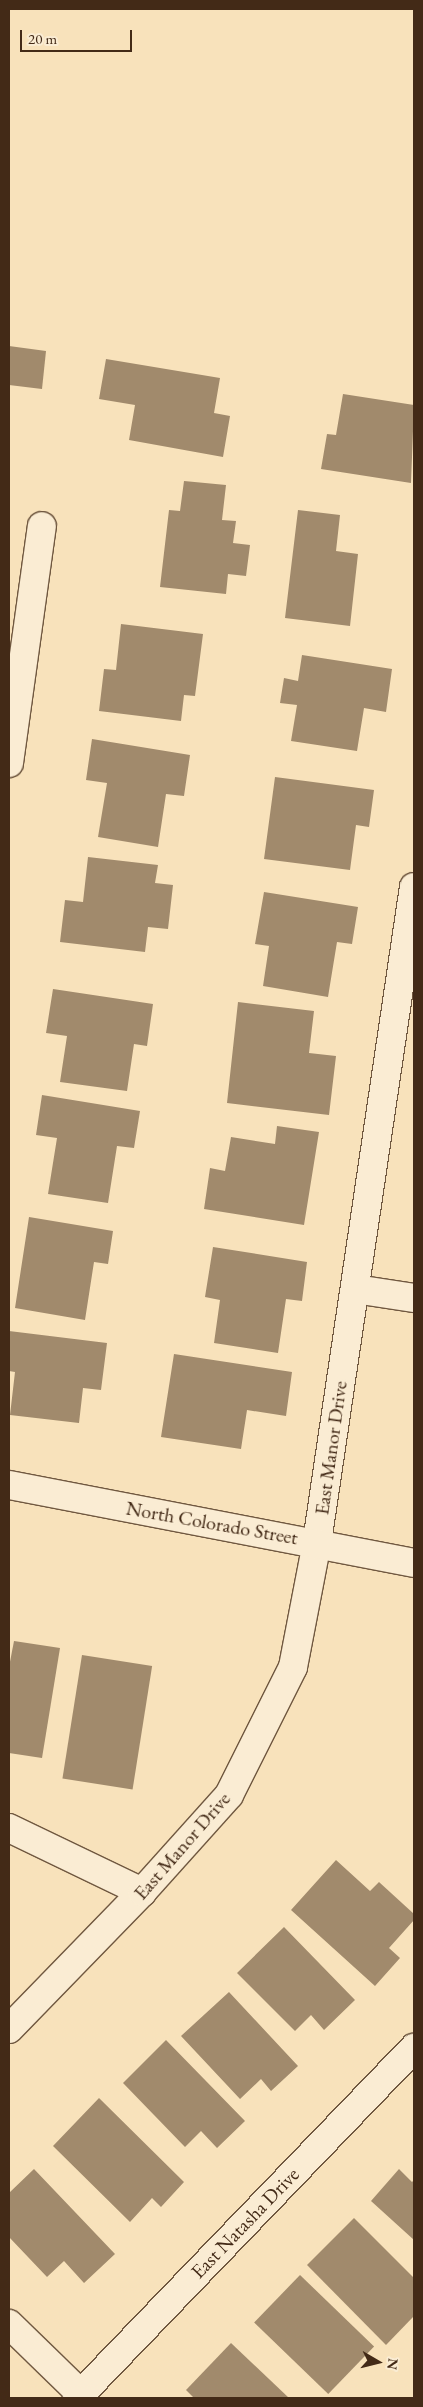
<!DOCTYPE html>
<style>
body{margin:0}
#map{position:relative;width:423px;height:2407px;overflow:hidden;background:#f8e2bb;font-family:"EB Garamond",serif}
div>[style]{position:absolute}
.building>*{inset:0;background:#a18a6c;transform-origin:0 0}
.roads{filter:drop-shadow(1px 0 #705840) drop-shadow(-1px 0 #705840) drop-shadow(0 1px #705840) drop-shadow(0 -1px #705840)}
.minor>*{height:28px;margin:-14px;padding:0 14px;transform-origin:14px;border-radius:14px;background:#faecd3}
.tertiary>*{height:28px;margin:-14px;padding:0 14px;transform-origin:14px;border-radius:14px;background:#faecd3}
span{translate:-50% -50%;white-space:nowrap;text-align:center;line-height:1.15;-webkit-text-stroke:4px #faecd3;paint-order:stroke}
.street-label{font-size:20px;color:#432a17}
.frame{position:absolute;inset:0;border:10px solid #432a17;pointer-events:none}
.north{position:absolute;left:353px;top:2337px;width:50px;height:50px;-webkit-text-stroke:4px #faecd3;paint-order:stroke;rotate:98deg;font-size:14px;font-weight:700;line-height:20px;text-align:center;color:#432a17}
.north::after{content:'';display:block;margin:auto;width:18px;height:22px;background:#432a17;clip-path:polygon(50% 0,100% 100%,50% 72%,0 100%)}
.scale{position:absolute;left:20px;top:30px;width:112px;height:22px;box-sizing:border-box;border:2px solid #432a17;border-top:0;padding-left:6px;font-size:15px;line-height:18px;white-space:nowrap;color:#432a17;-webkit-text-stroke:4px #faecd3;paint-order:stroke}
</style>
<div id="map">
<div class="building">
<div style="clip-path:polygon(9px 346px,46px 351px,42px 389px,9px 385px)"></div>
<div style="clip-path:polygon(106px 359px,220px 378px,214px 413px,230px 416px,223px 457px,129px 440px,135px 405px,99px 399px)"></div>
<div style="clip-path:polygon(343px 394px,414px 405px,411px 483px,321px 469px,327px 434px,336px 435px)"></div>
<div style="clip-path:polygon(184px 481px,226px 485px,222px 520px,236px 521px,233px 543px,250px 545px,246px 576px,228px 574px,226px 594px,160px 587px,169px 510px,180px 511px)"></div>
<div style="clip-path:polygon(298px 510px,340px 515px,336px 551px,358px 554px,350px 626px,285px 618px)"></div>
<div style="clip-path:polygon(121px 624px,203px 634px,195px 696px,184px 695px,181px 721px,99px 711px,104px 669px,116px 670px)"></div>
<div style="clip-path:polygon(302px 655px,392px 669px,386px 712px,364px 708px,357px 751px,291px 741px,297px 705px,280px 703px,284px 678px,298px 681px)"></div>
<div style="clip-path:polygon(92px 739px,190px 755px,184px 796px,166px 794px,158px 847px,98px 837px,107px 783px,86px 780px)"></div>
<div style="clip-path:polygon(275px 777px,374px 790px,369px 827px,356px 825px,350px 870px,264px 859px)"></div>
<div style="clip-path:polygon(88px 857px,158px 865px,155px 883px,173px 885px,168px 929px,148px 927px,145px 952px,60px 942px,65px 900px,83px 902px)"></div>
<div style="clip-path:polygon(264px 892px,358px 907px,352px 944px,337px 942px,328px 997px,263px 986px,269px 946px,255px 944px)"></div>
<div style="clip-path:polygon(53px 989px,153px 1004px,147px 1046px,134px 1044px,127px 1091px,60px 1082px,67px 1036px,46px 1033px)"></div>
<div style="clip-path:polygon(238px 1002px,314px 1011px,309px 1053px,336px 1056px,329px 1115px,227px 1103px)"></div>
<div style="clip-path:polygon(42px 1095px,140px 1111px,134px 1148px,117px 1146px,108px 1203px,48px 1194px,57px 1138px,36px 1135px)"></div>
<div style="clip-path:polygon(277px 1126px,319px 1132px,304px 1225px,204px 1209px,210px 1168px,225px 1171px,231px 1137px,275px 1144px)"></div>
<div style="clip-path:polygon(29px 1217px,113px 1231px,108px 1264px,94px 1262px,85px 1320px,15px 1308px)"></div>
<div style="clip-path:polygon(213px 1247px,307px 1262px,302px 1301px,286px 1299px,278px 1353px,214px 1343px,220px 1300px,205px 1297px)"></div>
<div style="clip-path:polygon(9px 1331px,107px 1343px,101px 1390px,83px 1388px,79px 1423px,10px 1415px,15px 1372px,9px 1371px)"></div>
<div style="clip-path:polygon(174px 1354px,292px 1372px,286px 1416px,247px 1410px,241px 1449px,161px 1437px)"></div>
<div style="clip-path:polygon(14px 1641px,60px 1648px,42px 1758px,9px 1753px,9px 1667px)"></div>
<div style="left:82px;top:1655px;width:71px;height:125px;rotate:9deg"></div>
<div style="clip-path:polygon(336px 1860px,370px 1891px,379px 1882px,414px 1914px,414px 1920px,389px 1948px,400px 1958px,375px 1986px,291px 1910px)"></div>
<div style="clip-path:polygon(284px 1927px,355px 2000px,324px 2030px,311px 2015px,295px 2031px,237px 1973px)"></div>
<div style="clip-path:polygon(229px 1992px,298px 2066px,271px 2091px,261px 2079px,240px 2099px,181px 2036px)"></div>
<div style="clip-path:polygon(166px 2040px,245px 2121px,217px 2148px,201px 2131px,185px 2147px,123px 2083px)"></div>
<div style="clip-path:polygon(99px 2098px,184px 2182px,161px 2207px,152px 2198px,130px 2222px,53px 2146px)"></div>
<div style="clip-path:polygon(34px 2169px,115px 2254px,84px 2283px,64px 2261px,47px 2277px,9px 2237px,9px 2193px)"></div>
<div style="clip-path:polygon(399px 2169px,412px 2182px,414px 2180px,414px 2240px,371px 2201px)"></div>
<div style="clip-path:polygon(354px 2218px,414px 2278px,414px 2316px,386px 2345px,307px 2265px)"></div>
<div style="left:300px;top:2275px;width:103px;height:66px;rotate:44deg"></div>
<div style="clip-path:polygon(231px 2343px,289px 2398px,194px 2398px,186px 2390px)"></div>
</div>
<div class="roads">
<div class="minor">
<div style="left:9px;top:763px;width:239px;rotate:-82.1deg"></div>
<div style="left:355px;top:1289px;width:60px;rotate:8.7deg"></div>
<div style="left:9px;top:1828px;width:148px;rotate:25.7deg"></div>
<div style="left:9px;top:2029px;width:191px;rotate:-45.8deg"></div>
<div style="left:142px;top:1892px;width:130px;rotate:-48.1deg"></div>
<div style="left:229px;top:1795px;width:143px;rotate:-63.4deg"></div>
<div style="left:293px;top:1667px;width:127px;rotate:-79.1deg"></div>
<div style="left:317px;top:1542px;width:662px;rotate:-81.58deg"></div>
<div style="left:9px;top:2324px;width:100px;rotate:44.2deg"></div>
<div style="left:77px;top:2398px;width:486px;rotate:-46.1deg"></div>
</div>
<div class="tertiary">
<div style="left:9px;top:1485px;width:412px;rotate:10.9deg"></div>
</div>
</div>
<div class="street-label">
<span style="left:331px;top:1448px;rotate:-82deg">East Manor Drive</span>
<span style="left:212px;top:1523px;rotate:10deg">North Colorado Street</span>
<span style="left:182px;top:1846px;rotate:-49deg">East Manor Drive</span>
<span style="left:245px;top:2223px;rotate:-46deg">East Natasha Drive</span>
</div>
<div class="frame"></div>
<div class="north">N</div>
<div class="scale">20 m</div>
</div>
